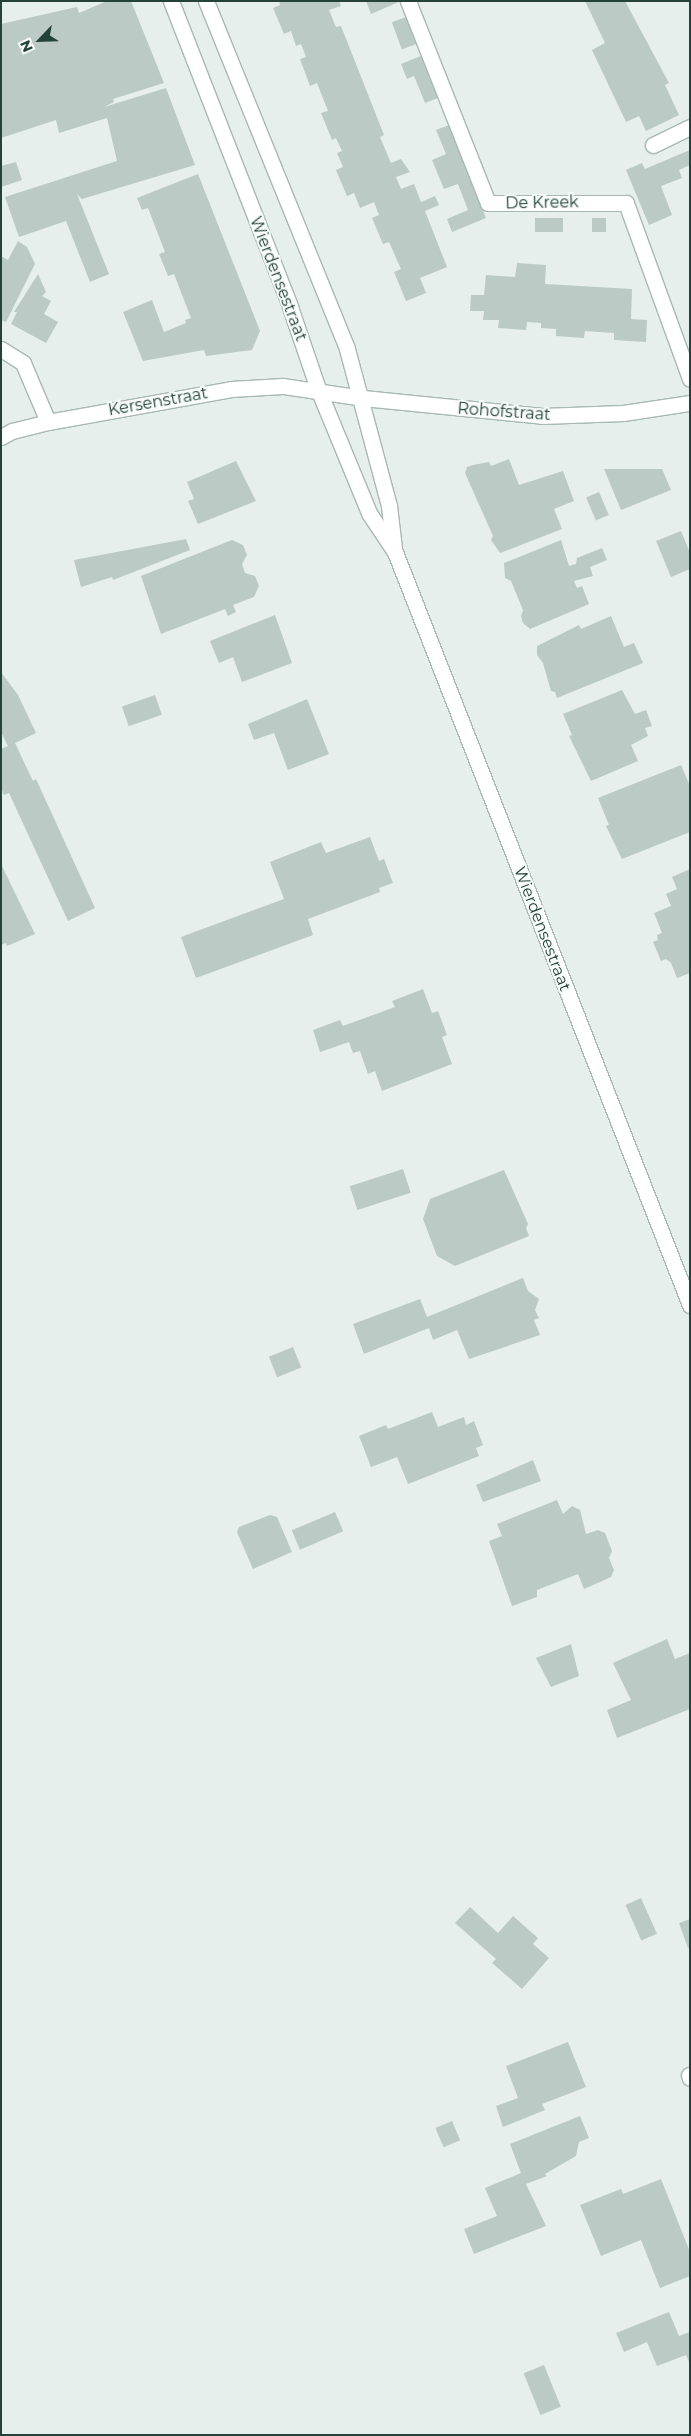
<!DOCTYPE html>
<style>
body{margin:0}
#map{position:relative;width:691px;height:2436px;overflow:hidden;background:#e6efeb;font-family:Montserrat,sans-serif}
div>[style]{position:absolute}
.building>*{inset:0;background:#bbcac4;transform-origin:0 0}
.roads{filter:drop-shadow(1px 0 #a8b8b2) drop-shadow(-1px 0 #a8b8b2) drop-shadow(0 1px #a8b8b2) drop-shadow(0 -1px #a8b8b2)}
.lane>*{height:15px;margin:-7.5px;padding:0 7.5px;transform-origin:7.5px;border-radius:7.5px;background:#fff}
.street>*{height:15px;margin:-7.5px;padding:0 7.5px;transform-origin:7.5px;border-radius:7.5px;background:#fff}
.secondary>*{height:15px;margin:-7.5px;padding:0 7.5px;transform-origin:7.5px;border-radius:7.5px;background:#fff}
span{translate:-50% -50%;white-space:nowrap;text-align:center;line-height:1.15;-webkit-text-stroke:4px #f7fbf9;paint-order:stroke}
.street-label{font-size:16px;color:#24423a}
.frame{position:absolute;inset:0;border:2px solid #24423a;pointer-events:none}
.north{position:absolute;left:15px;top:15px;width:50px;height:50px;-webkit-text-stroke:4px #f7fbf9;paint-order:stroke;rotate:246deg;font-size:14px;font-weight:700;line-height:20px;text-align:center;color:#24423a}
.north::after{content:'';display:block;margin:auto;width:18px;height:22px;background:#24423a;clip-path:polygon(50% 0,100% 100%,50% 72%,0 100%)}
</style>
<div id="map">
<div class="building">
<div style="clip-path:polygon(107px 1px,131px 1px,164px 83px,113px 99px,114px 102px,104px 107px,166px 88px,195px 165px,82px 199px,77px 194px,109px 274px,90px 282px,66px 221px,19px 237px,5px 197px,117px 161px,107px 118px,59px 133px,56px 120px,1px 138px,1px 24px,77px 7px,79px 13px)"></div>
<div style="clip-path:polygon(279px 1px,339px 1px,341px 6px,329px 10px,336px 27px,341px 26px,384px 135px,380px 137px,391px 163px,401px 159px,410px 172px,396px 177px,401px 189px,414px 184px,421px 202px,435px 196px,439px 205px,425px 211px,447px 267px,420px 278px,426px 293px,406px 301px,394px 272px,401px 269px,389px 242px,383px 244px,372px 218px,379px 215px,374px 202px,360px 208px,354px 193px,347px 196px,336px 170px,343px 167px,337px 153px,342px 151px,336px 138px,332px 140px,321px 113px,328px 111px,317px 83px,310px 86px,300px 59px,306px 57px,301px 44px,296px 46px,291px 31px,284px 34px,273px 8px,280px 5px)"></div>
<div style="clip-path:polygon(366px 1px,401px 1px,371px 14px)"></div>
<div style="clip-path:polygon(585px 1px,625px 1px,669px 83px,665px 85px,679px 115px,646px 131px,639px 116px,626px 122px,592px 50px,605px 43px)"></div>
<div style="left:406px;top:17px;width:29px;height:15px;rotate:70deg"></div>
<div style="clip-path:polygon(421px 56px,438px 98px,425px 103px,414px 76px,407px 79px,401px 64px)"></div>
<div style="clip-path:polygon(449px 125px,486px 218px,452px 232px,447px 219px,468px 210px,458px 184px,444px 189px,432px 160px,446px 154px,436px 130px)"></div>
<div style="clip-path:polygon(690px 150px,690px 165px,679px 170px,682px 178px,661px 186px,672px 215px,649px 225px,626px 170px,642px 163px,645px 169px)"></div>
<div style="clip-path:polygon(16px 162px,22px 180px,1px 187px,1px 166px)"></div>
<div style="clip-path:polygon(198px 174px,260px 331px,252px 350px,206px 356px,204px 350px,143px 361px,123px 312px,152px 300px,164px 332px,186px 323px,185px 320px,191px 318px,174px 274px,168px 276px,159px 254px,165px 252px,148px 208px,142px 210px,137px 198px)"></div>
<div style="left:535px;top:218px;width:28px;height:14px"></div>
<div style="left:592px;top:218px;width:14px;height:14px"></div>
<div style="clip-path:polygon(18px 241px,27px 247px,35px 264px,6px 322px,1px 320px,1px 256px,8px 260px)"></div>
<div style="clip-path:polygon(517px 263px,546px 265px,545px 284px,632px 289px,631px 319px,647px 320px,646px 342px,614px 340px,614px 333px,585px 331px,584px 338px,556px 336px,556px 329px,541px 328px,541px 323px,527px 322px,526px 330px,498px 328px,499px 320px,483px 320px,484px 311px,470px 311px,471px 295px,484px 295px,486px 275px,515px 277px)"></div>
<div style="clip-path:polygon(38px 274px,46px 292px,42px 296px,51px 301px,44px 314px,58px 322px,46px 343px,11px 324px,17px 312px,14px 312px)"></div>
<div style="clip-path:polygon(509px 459px,519px 485px,563px 471px,574px 501px,554px 509px,562px 529px,500px 553px,491px 540px,493px 536px,465px 473px,467px 467px,473px 465px,489px 462px,491px 466px)"></div>
<div style="clip-path:polygon(236px 461px,256px 501px,198px 524px,188px 501px,194px 499px,187px 482px)"></div>
<div style="clip-path:polygon(604px 469px,662px 469px,671px 490px,621px 510px)"></div>
<div style="left:599px;top:492px;width:25px;height:14px;rotate:67deg"></div>
<div style="clip-path:polygon(681px 531px,690px 553px,690px 569px,671px 577px,656px 541px)"></div>
<div style="clip-path:polygon(186px 539px,190px 550px,113px 580px,112px 577px,81px 587px,74px 560px)"></div>
<div style="clip-path:polygon(232px 540px,243px 545px,247px 555px,242px 564px,245px 573px,255px 576px,259px 586px,254px 597px,233px 605px,236px 612px,228px 616px,225px 609px,161px 634px,141px 576px)"></div>
<div style="clip-path:polygon(561px 540px,569px 566px,576px 564px,577px 558px,602px 548px,607px 560px,590px 567px,593px 576px,574px 581px,577px 588px,582px 586px,589px 604px,530px 629px,523px 623px,521px 616px,523px 610px,511px 581px,505px 578px,504px 563px)"></div>
<div style="clip-path:polygon(275px 615px,292px 663px,242px 682px,233px 657px,219px 663px,210px 641px)"></div>
<div style="clip-path:polygon(611px 616px,624px 647px,634px 643px,643px 663px,557px 698px,555px 692px,551px 691px,543px 663px,537px 655px,537px 646px,579px 625px,581px 629px)"></div>
<div style="clip-path:polygon(1px 672px,18px 695px,36px 733px,15px 743px,33px 781px,36px 779px,95px 908px,68px 921px,9px 793px,4px 795px,1px 788px,1px 749px,8px 746px,1px 732px)"></div>
<div style="clip-path:polygon(622px 690px,635px 714px,646px 710px,652px 726px,645px 728px,648px 736px,631px 745px,638px 761px,591px 781px,569px 736px,572px 735px,563px 714px)"></div>
<div style="left:155px;top:695px;width:21px;height:35px;rotate:71deg"></div>
<div style="clip-path:polygon(307px 699px,329px 754px,288px 770px,274px 733px,254px 740px,248px 724px)"></div>
<div style="clip-path:polygon(681px 765px,690px 786px,690px 832px,622px 859px,606px 826px,609px 825px,598px 798px)"></div>
<div style="clip-path:polygon(370px 837px,379px 861px,384px 859px,393px 883px,379px 888px,380px 892px,308px 919px,313px 935px,196px 978px,181px 937px,284px 899px,270px 862px,321px 842px,326px 853px)"></div>
<div style="clip-path:polygon(1px 864px,35px 934px,7px 946px,6px 943px,1px 945px)"></div>
<div style="clip-path:polygon(690px 869px,690px 973px,677px 978px,671px 963px,666px 959px,661px 961px,653px 942px,658px 940px,657px 935px,662px 933px,654px 913px,671px 906px,666px 894px,677px 889px,672px 877px)"></div>
<div style="clip-path:polygon(423px 989px,432px 1013px,438px 1011px,447px 1035px,442px 1037px,452px 1064px,382px 1091px,375px 1071px,368px 1074px,360px 1051px,353px 1053px,349px 1042px,320px 1052px,313px 1030px,340px 1020px,343px 1026px,395px 1007px,392px 1001px)"></div>
<div style="left:403px;top:1169px;width:25px;height:56px;rotate:72deg"></div>
<div style="clip-path:polygon(504px 1170px,528px 1224px,526px 1228px,529px 1236px,455px 1266px,437px 1256px,423px 1219px,430px 1199px)"></div>
<div style="clip-path:polygon(523px 1278px,528px 1291px,539px 1299px,535px 1310px,539px 1318px,534px 1320px,540px 1335px,469px 1359px,457px 1330px,433px 1340px,429px 1328px,364px 1354px,353px 1324px,420px 1299px,427px 1317px)"></div>
<div style="left:293px;top:1347px;width:22px;height:26px;rotate:68deg"></div>
<div style="clip-path:polygon(432px 1412px,438px 1427px,464px 1417px,466px 1425px,474px 1421px,483px 1445px,476px 1448px,479px 1456px,408px 1484px,397px 1457px,371px 1467px,359px 1436px,386px 1425px,388px 1429px)"></div>
<div style="clip-path:polygon(533px 1460px,541px 1481px,483px 1502px,476px 1485px)"></div>
<div style="clip-path:polygon(557px 1500px,563px 1514px,572px 1506px,580px 1510px,586px 1534px,598px 1530px,605px 1533px,612px 1551px,609px 1558px,614px 1570px,611px 1577px,584px 1589px,578px 1574px,537px 1590px,537px 1597px,512px 1606px,489px 1541px,502px 1536px,497px 1524px)"></div>
<div style="left:335px;top:1512px;width:21px;height:47px;rotate:67deg"></div>
<div style="clip-path:polygon(270px 1515px,277px 1517px,292px 1552px,253px 1569px,237px 1532px,239px 1527px)"></div>
<div style="clip-path:polygon(667px 1639px,675px 1659px,690px 1653px,690px 1709px,617px 1738px,607px 1710px,631px 1700px,613px 1663px)"></div>
<div style="clip-path:polygon(571px 1644px,579px 1676px,551px 1687px,536px 1658px)"></div>
<div style="left:641px;top:1898px;width:39px;height:17px;rotate:66deg"></div>
<div style="clip-path:polygon(470px 1907px,498px 1933px,513px 1916px,538px 1938px,533px 1944px,549px 1958px,522px 1989px,492px 1963px,496px 1959px,455px 1923px)"></div>
<div style="clip-path:polygon(690px 1919px,690px 1947px,688px 1948px,679px 1923px)"></div>
<div style="clip-path:polygon(568px 2042px,586px 2087px,542px 2104px,545px 2110px,503px 2127px,496px 2106px,518px 2098px,506px 2066px)"></div>
<div style="clip-path:polygon(580px 2116px,589px 2138px,579px 2142px,576px 2156px,545px 2174px,547px 2176px,526px 2184px,546px 2226px,474px 2254px,464px 2229px,497px 2216px,485px 2188px,521px 2173px,510px 2144px)"></div>
<div style="left:452px;top:2121px;width:21px;height:18px;rotate:67deg"></div>
<div style="clip-path:polygon(661px 2179px,690px 2252px,690px 2276px,660px 2288px,641px 2240px,601px 2256px,580px 2205px,621px 2189px,623px 2194px)"></div>
<div style="clip-path:polygon(669px 2312px,679px 2336px,690px 2332px,690px 2364px,686px 2355px,657px 2366px,647px 2342px,624px 2352px,616px 2333px)"></div>
<div style="left:544px;top:2365px;width:45px;height:22px;rotate:68deg"></div>
</div>
<div class="roads">
<div class="lane">
<div style="left:653px;top:145px;width:41px;rotate:-25.9deg"></div>
</div>
<div class="street">
<div style="left:408px;top:1px;width:217px;rotate:68.4deg"></div>
<div style="left:488px;top:203px;width:138px"></div>
<div style="left:626px;top:203px;width:187px;rotate:70deg"></div>
<div style="left:1px;top:349px;width:26px;rotate:32deg"></div>
<div style="left:23px;top:363px;width:64px;rotate:67deg"></div>
<div style="left:363px;top:398px;width:180px;rotate:5.7deg"></div>
<div style="left:542px;top:416px;width:81px;rotate:-2.1deg"></div>
<div style="left:623px;top:413px;width:68px;rotate:-8.5deg"></div>
<div style="left:689px;top:2075px;width:3px;rotate:72deg"></div>
</div>
<div class="secondary">
<div style="left:171px;top:1px;width:328px;rotate:68.7deg"></div>
<div style="left:290px;top:307px;width:87px;rotate:71.1deg"></div>
<div style="left:318px;top:389px;width:134px;rotate:67.6deg"></div>
<div style="left:369px;top:513px;width:47px;rotate:56.3deg"></div>
<div style="left:395px;top:552px;width:809px;rotate:68.61deg"></div>
<div style="left:206px;top:1px;width:375px;rotate:67.9deg"></div>
<div style="left:347px;top:349px;width:163px;rotate:75deg"></div>
<div style="left:389px;top:506px;width:42px;rotate:83.2deg"></div>
<div style="left:1px;top:437px;width:13px;rotate:-29deg"></div>
<div style="left:12px;top:431px;width:37px;rotate:-14deg"></div>
<div style="left:48px;top:422px;width:186px;rotate:-10.2deg"></div>
<div style="left:231px;top:389px;width:52px;rotate:-3.3deg"></div>
<div style="left:283px;top:386px;width:81px;rotate:8.5deg"></div>
</div>
</div>
<div class="street-label">
<span style="left:542px;top:203px;rotate:-1deg">De Kreek</span>
<span style="left:278px;top:279px;rotate:69deg">Wierdensestraat</span>
<span style="left:158px;top:402px;rotate:-10deg">Kersenstraat</span>
<span style="left:504px;top:412px;rotate:4deg">Rohofstraat</span>
<span style="left:542px;top:929px;rotate:69deg">Wierdensestraat</span>
</div>
<div class="frame"></div>
<div class="north">N</div>
</div>
